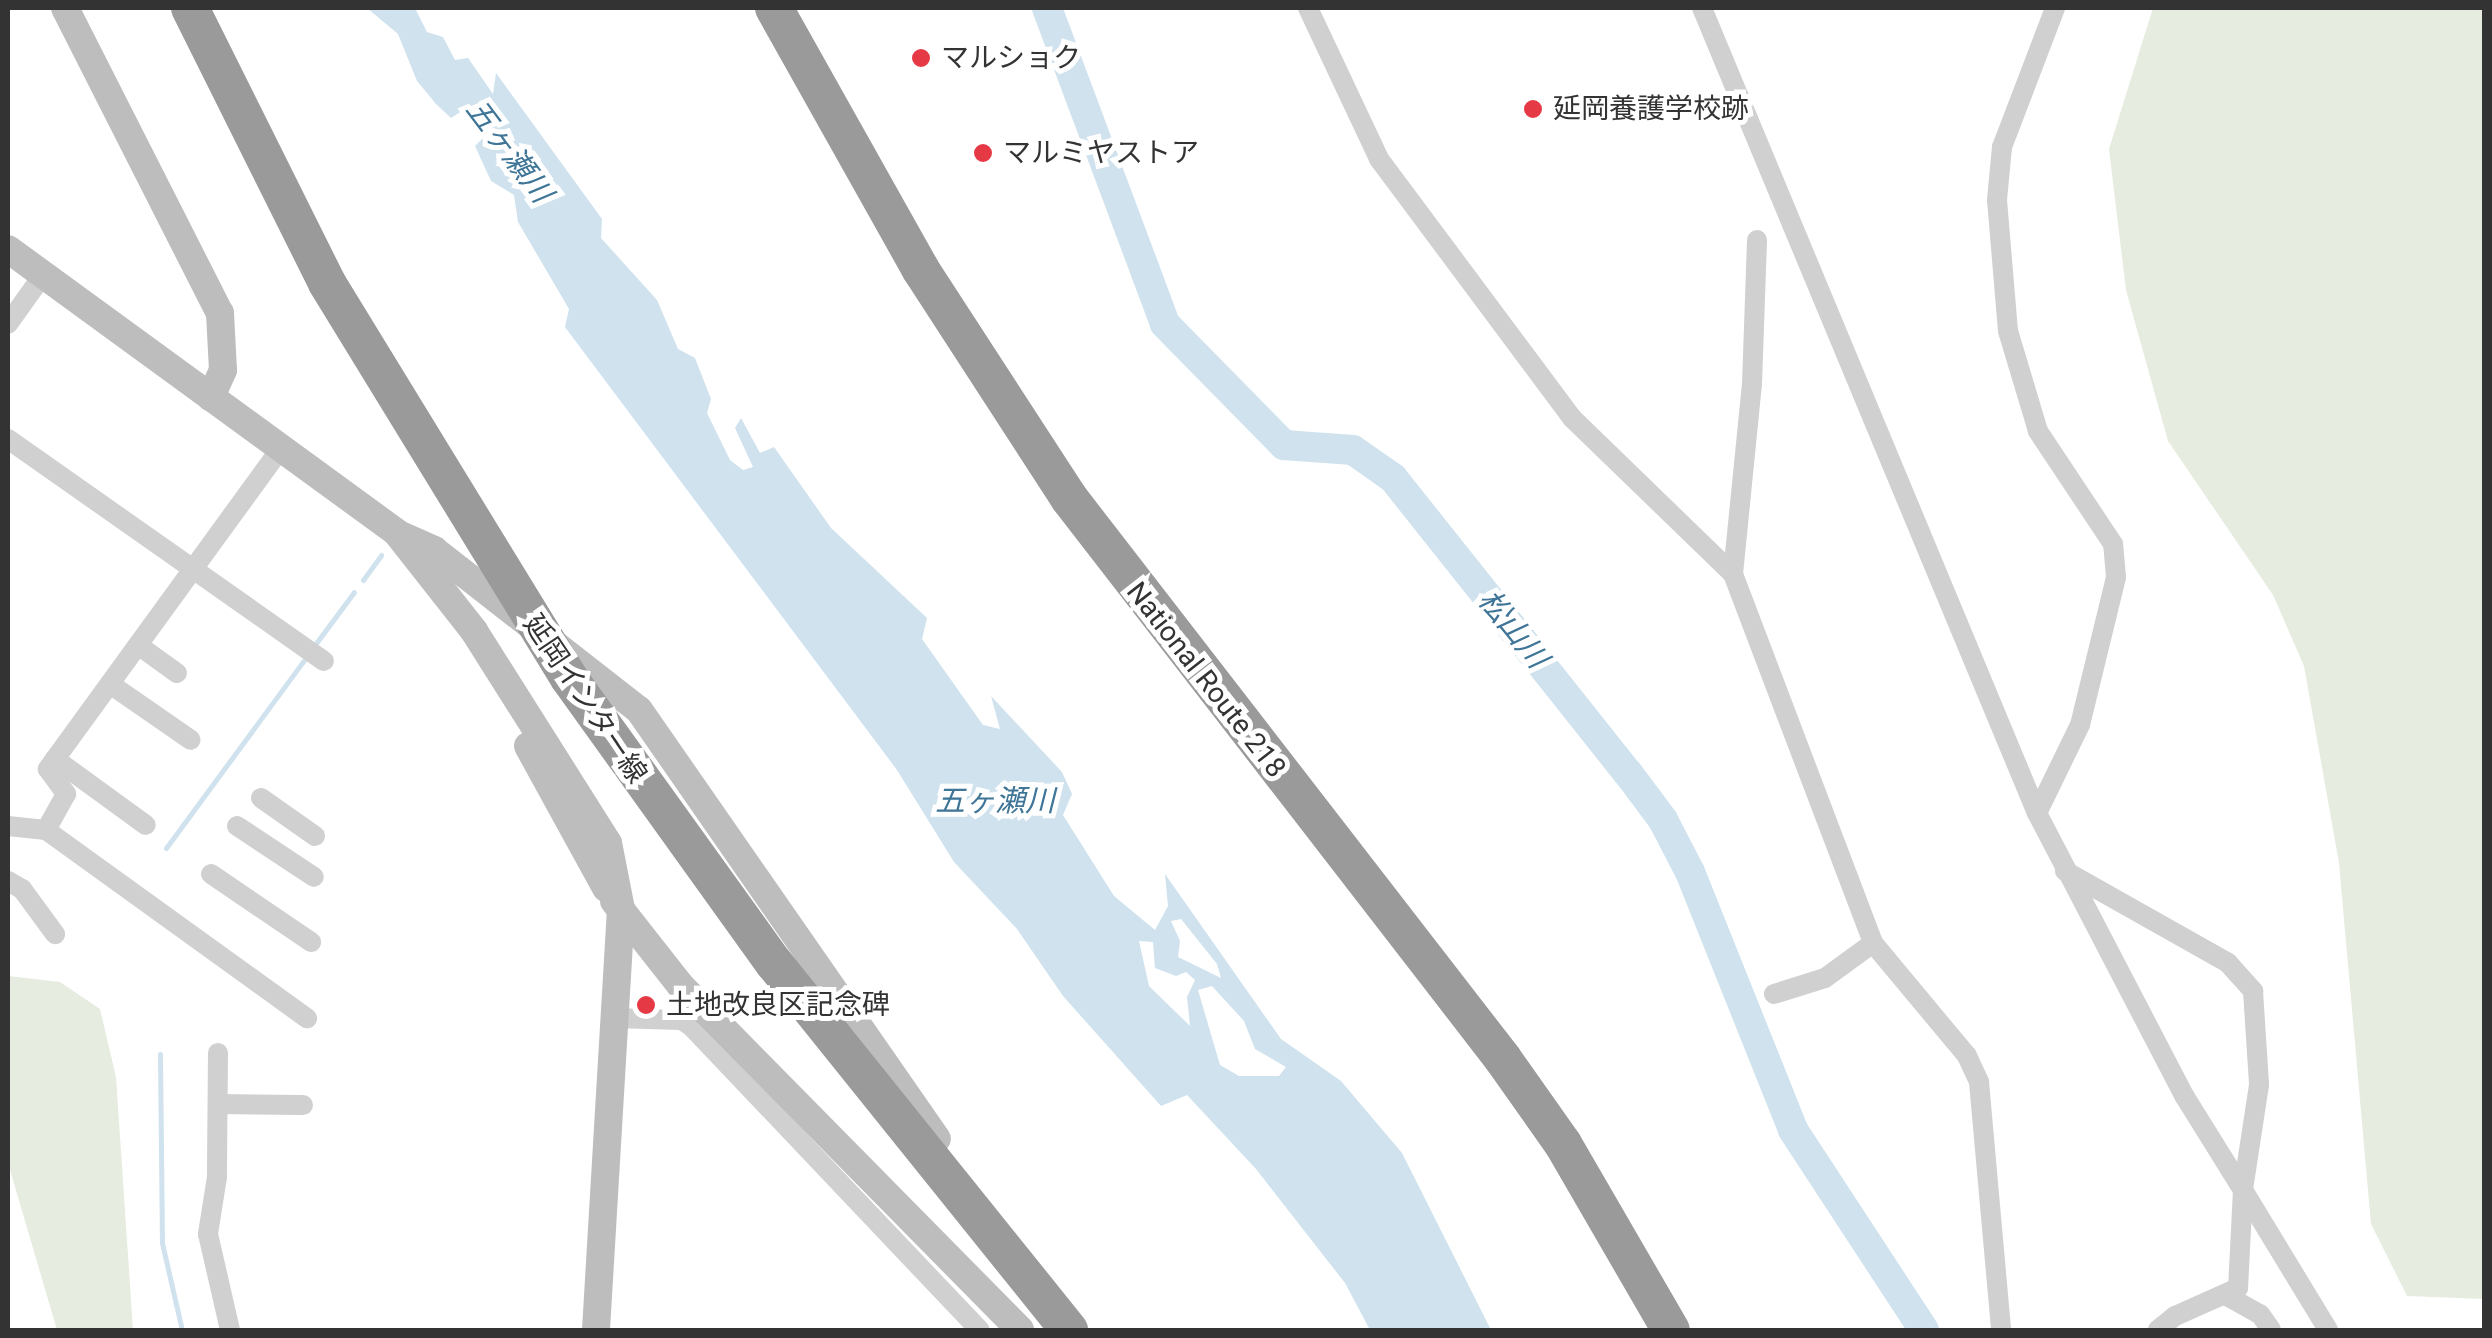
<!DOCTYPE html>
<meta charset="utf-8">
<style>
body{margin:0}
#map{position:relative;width:2492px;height:1338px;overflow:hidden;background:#fff;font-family:Roboto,"Noto Sans JP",sans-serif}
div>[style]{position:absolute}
.green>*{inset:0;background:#e6ecdf}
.water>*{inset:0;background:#cfe2ee}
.stream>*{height:5px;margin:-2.5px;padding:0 2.5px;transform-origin:2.5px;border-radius:2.5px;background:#cfe2ee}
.river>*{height:30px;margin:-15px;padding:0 15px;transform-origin:15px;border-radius:15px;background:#cfe2ee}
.street>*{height:20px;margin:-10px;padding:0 10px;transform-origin:10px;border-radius:10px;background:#d0d0d0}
.secondary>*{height:28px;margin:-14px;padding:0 14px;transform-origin:14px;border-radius:14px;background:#bdbdbd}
.highway>*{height:38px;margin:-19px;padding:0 19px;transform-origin:19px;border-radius:19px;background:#9a9a9a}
.dots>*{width:28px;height:28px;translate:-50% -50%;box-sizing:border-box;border:5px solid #fff;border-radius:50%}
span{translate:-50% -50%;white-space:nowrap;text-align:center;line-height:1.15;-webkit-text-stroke:10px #fff;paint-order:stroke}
.poi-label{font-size:28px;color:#333}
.left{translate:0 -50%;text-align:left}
.street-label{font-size:28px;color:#333}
.water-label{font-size:30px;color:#3f7597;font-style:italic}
.frame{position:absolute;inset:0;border:10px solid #333;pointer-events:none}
</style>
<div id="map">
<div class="green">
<div style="clip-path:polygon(2153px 8px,2484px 8px,2484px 1299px,2407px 1296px,2371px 1224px,2339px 863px,2304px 666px,2273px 595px,2168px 441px,2126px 290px,2109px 149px)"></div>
<div style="clip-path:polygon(8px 976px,60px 982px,100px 1009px,116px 1077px,133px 1330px,57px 1330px,8px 1163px)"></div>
</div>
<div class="water">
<div style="clip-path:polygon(evenodd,367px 8px,415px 8px,427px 32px,443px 37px,455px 60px,468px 58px,493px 94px,496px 73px,602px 219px,601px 238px,657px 300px,678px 349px,695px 358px,711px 399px,707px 413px,730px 460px,743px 470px,753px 467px,735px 428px,741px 418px,760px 453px,774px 447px,831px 528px,927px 618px,922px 639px,983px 725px,1000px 729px,991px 696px,1062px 772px,1072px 794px,1063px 815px,1114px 896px,1155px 930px,1168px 906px,1165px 874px,1281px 1039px,1341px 1081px,1402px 1153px,1491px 1330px,1370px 1330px,1345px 1283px,1256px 1169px,1187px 1095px,1161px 1106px,1063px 996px,1017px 929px,954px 862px,897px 770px,565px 327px,569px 309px,518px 222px,514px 195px,491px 181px,475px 146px,484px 137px,465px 109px,451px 118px,436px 104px,417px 81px,398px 34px,367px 8px,1181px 919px,1217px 964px,1221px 978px,1178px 957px,1180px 941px,1171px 921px,1181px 919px,367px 8px,1139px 941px,1153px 942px,1155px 968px,1176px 976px,1186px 972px,1195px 980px,1187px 997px,1190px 1026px,1149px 986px,1139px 941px,367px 8px,1212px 986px,1244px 1021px,1255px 1049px,1286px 1067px,1279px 1076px,1239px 1076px,1220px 1065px,1198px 990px,1212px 986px)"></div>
</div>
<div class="stream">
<div style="left:363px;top:580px;width:31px;rotate:-54deg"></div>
<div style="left:314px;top:646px;width:67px;rotate:-53.5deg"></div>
<div style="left:166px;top:848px;width:235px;rotate:-53.7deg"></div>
<div style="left:160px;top:1054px;width:189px;rotate:89.4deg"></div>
<div style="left:162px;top:1243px;width:89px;rotate:77.1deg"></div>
</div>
<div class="river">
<div style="left:1047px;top:8px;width:337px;rotate:69.5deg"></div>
<div style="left:1165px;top:324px;width:170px;rotate:45.5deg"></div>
<div style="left:1284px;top:445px;width:69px;rotate:4.1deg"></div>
<div style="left:1353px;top:450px;width:49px;rotate:35deg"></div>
<div style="left:1393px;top:478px;width:377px;rotate:51.5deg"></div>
<div style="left:1628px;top:773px;width:59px;rotate:53.3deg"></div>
<div style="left:1663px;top:820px;width:59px;rotate:62.6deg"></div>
<div style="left:1690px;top:872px;width:278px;rotate:68.2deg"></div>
<div style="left:1793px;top:1130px;width:239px;rotate:56.8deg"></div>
</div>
<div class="street">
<div style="left:1308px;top:8px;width:167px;rotate:64.8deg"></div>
<div style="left:1379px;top:159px;width:323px;rotate:53.3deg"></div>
<div style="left:1572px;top:418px;width:224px;rotate:44.1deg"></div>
<div style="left:1733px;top:574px;width:395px;rotate:69.2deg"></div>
<div style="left:1873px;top:943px;width:147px;rotate:50.2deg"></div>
<div style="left:1967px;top:1056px;width:29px;rotate:65deg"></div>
<div style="left:1979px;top:1082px;width:249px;rotate:84.9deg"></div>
<div style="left:1702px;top:8px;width:872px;rotate:67.41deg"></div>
<div style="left:2037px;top:813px;width:320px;rotate:62.5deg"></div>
<div style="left:2185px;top:1097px;width:110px;rotate:58.1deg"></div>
<div style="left:2243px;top:1190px;width:98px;rotate:92.9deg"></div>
<div style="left:2238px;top:1288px;width:69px;rotate:156deg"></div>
<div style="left:2175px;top:1316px;width:22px;rotate:141deg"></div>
<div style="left:8px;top:324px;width:60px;rotate:-54.5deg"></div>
<div style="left:8px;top:439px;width:386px;rotate:35.1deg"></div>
<div style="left:281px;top:448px;width:397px;rotate:126deg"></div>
<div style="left:48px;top:769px;width:31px;rotate:54deg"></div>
<div style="left:66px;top:794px;width:41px;rotate:119.1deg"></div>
<div style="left:46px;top:830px;width:322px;rotate:35.8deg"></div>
<div style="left:1733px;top:574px;width:191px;rotate:-84.3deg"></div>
<div style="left:1752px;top:384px;width:144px;rotate:-88deg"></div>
<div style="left:138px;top:645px;width:48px;rotate:35.7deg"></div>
<div style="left:110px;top:684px;width:98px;rotate:34.7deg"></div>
<div style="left:55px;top:759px;width:112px;rotate:36deg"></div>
<div style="left:261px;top:798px;width:66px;rotate:35.1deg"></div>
<div style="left:2037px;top:813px;width:98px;rotate:-64deg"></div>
<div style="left:2080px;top:725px;width:152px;rotate:-76.3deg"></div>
<div style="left:2116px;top:577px;width:33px;rotate:-95deg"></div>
<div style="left:2113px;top:544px;width:136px;rotate:-123.6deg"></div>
<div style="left:2038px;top:431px;width:104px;rotate:-106.7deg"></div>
<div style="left:2008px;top:331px;width:131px;rotate:-94.8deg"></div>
<div style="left:1997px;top:200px;width:53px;rotate:-84.6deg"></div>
<div style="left:2002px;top:147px;width:149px;rotate:-69.1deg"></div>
<div style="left:8px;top:826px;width:38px;rotate:6deg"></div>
<div style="left:237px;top:826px;width:92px;rotate:33.5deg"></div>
<div style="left:2065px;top:871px;width:187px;rotate:29.4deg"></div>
<div style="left:2228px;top:963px;width:38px;rotate:48deg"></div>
<div style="left:2253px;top:991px;width:94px;rotate:86.3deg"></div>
<div style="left:2259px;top:1085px;width:106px;rotate:98.7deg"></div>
<div style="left:2243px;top:1190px;width:164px;rotate:58.7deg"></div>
<div style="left:211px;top:874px;width:121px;rotate:34.2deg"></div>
<div style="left:8px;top:881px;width:16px;rotate:30deg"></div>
<div style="left:22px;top:889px;width:56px;rotate:53.7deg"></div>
<div style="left:1774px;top:994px;width:53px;rotate:-17.4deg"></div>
<div style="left:1825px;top:978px;width:59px;rotate:-36.1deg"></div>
<div style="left:612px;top:1018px;width:70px;rotate:1.6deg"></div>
<div style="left:682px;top:1020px;width:12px;rotate:35deg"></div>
<div style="left:692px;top:1027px;width:418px;rotate:46.5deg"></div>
<div style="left:218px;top:1053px;width:124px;rotate:90.5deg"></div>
<div style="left:217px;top:1177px;width:58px;rotate:99deg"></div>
<div style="left:208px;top:1234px;width:98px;rotate:77.1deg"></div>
<div style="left:218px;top:1104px;width:85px;rotate:0.7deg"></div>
<div style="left:2227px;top:1296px;width:38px;rotate:29deg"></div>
<div style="left:2260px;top:1314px;width:19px;rotate:55deg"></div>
</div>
<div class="secondary">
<div style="left:65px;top:8px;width:342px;rotate:63.1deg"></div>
<div style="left:220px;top:313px;width:57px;rotate:87deg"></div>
<div style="left:223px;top:370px;width:30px;rotate:114deg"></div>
<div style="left:8px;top:249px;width:482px;rotate:36.1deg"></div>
<div style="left:397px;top:533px;width:125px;rotate:51.8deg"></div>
<div style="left:474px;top:631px;width:251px;rotate:57.7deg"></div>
<div style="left:608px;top:843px;width:67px;rotate:78.9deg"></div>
<div style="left:621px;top:909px;width:422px;rotate:93.4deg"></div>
<div style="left:403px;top:536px;width:34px;rotate:24deg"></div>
<div style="left:434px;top:550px;width:260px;rotate:38deg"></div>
<div style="left:639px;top:710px;width:522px;rotate:55.21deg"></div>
<div style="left:528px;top:746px;width:162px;rotate:61.2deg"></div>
<div style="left:614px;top:901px;width:108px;rotate:51.8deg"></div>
<div style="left:681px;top:986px;width:483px;rotate:45.4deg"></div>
</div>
<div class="highway">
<div style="left:190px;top:8px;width:307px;rotate:63.5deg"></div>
<div style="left:327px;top:283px;width:463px;rotate:58.5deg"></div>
<div style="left:569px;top:678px;width:351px;rotate:54.3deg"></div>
<div style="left:774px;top:963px;width:471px;rotate:51.2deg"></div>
<div style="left:774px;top:8px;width:300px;rotate:60.7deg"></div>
<div style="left:921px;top:270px;width:272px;rotate:57deg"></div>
<div style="left:1069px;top:498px;width:709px;rotate:52.27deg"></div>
<div style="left:1503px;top:1059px;width:104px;rotate:54.8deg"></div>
<div style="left:1563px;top:1144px;width:215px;rotate:59.9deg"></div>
</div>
<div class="dots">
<div style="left:921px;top:58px;background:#e63946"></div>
<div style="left:1533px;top:109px;background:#e63946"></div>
<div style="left:983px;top:153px;background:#e63946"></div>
<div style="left:646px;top:1005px;background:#e63946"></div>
</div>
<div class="poi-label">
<span class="left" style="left:941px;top:58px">マルショク</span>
<span class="left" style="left:1553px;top:109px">延岡養護学校跡</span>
<span class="left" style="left:1003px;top:153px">マルミヤストア</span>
<span class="left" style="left:666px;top:1005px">土地改良区記念碑</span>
</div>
<div class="street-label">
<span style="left:1206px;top:680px;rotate:52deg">National Route 218</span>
<span style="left:585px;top:699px;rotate:56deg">延岡インター線</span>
</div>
<div class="water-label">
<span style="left:509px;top:151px;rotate:53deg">五ヶ瀬川</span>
<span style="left:1513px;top:629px;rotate:51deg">松山川</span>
<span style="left:995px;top:801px">五ヶ瀬川</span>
</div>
<div class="frame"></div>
</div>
